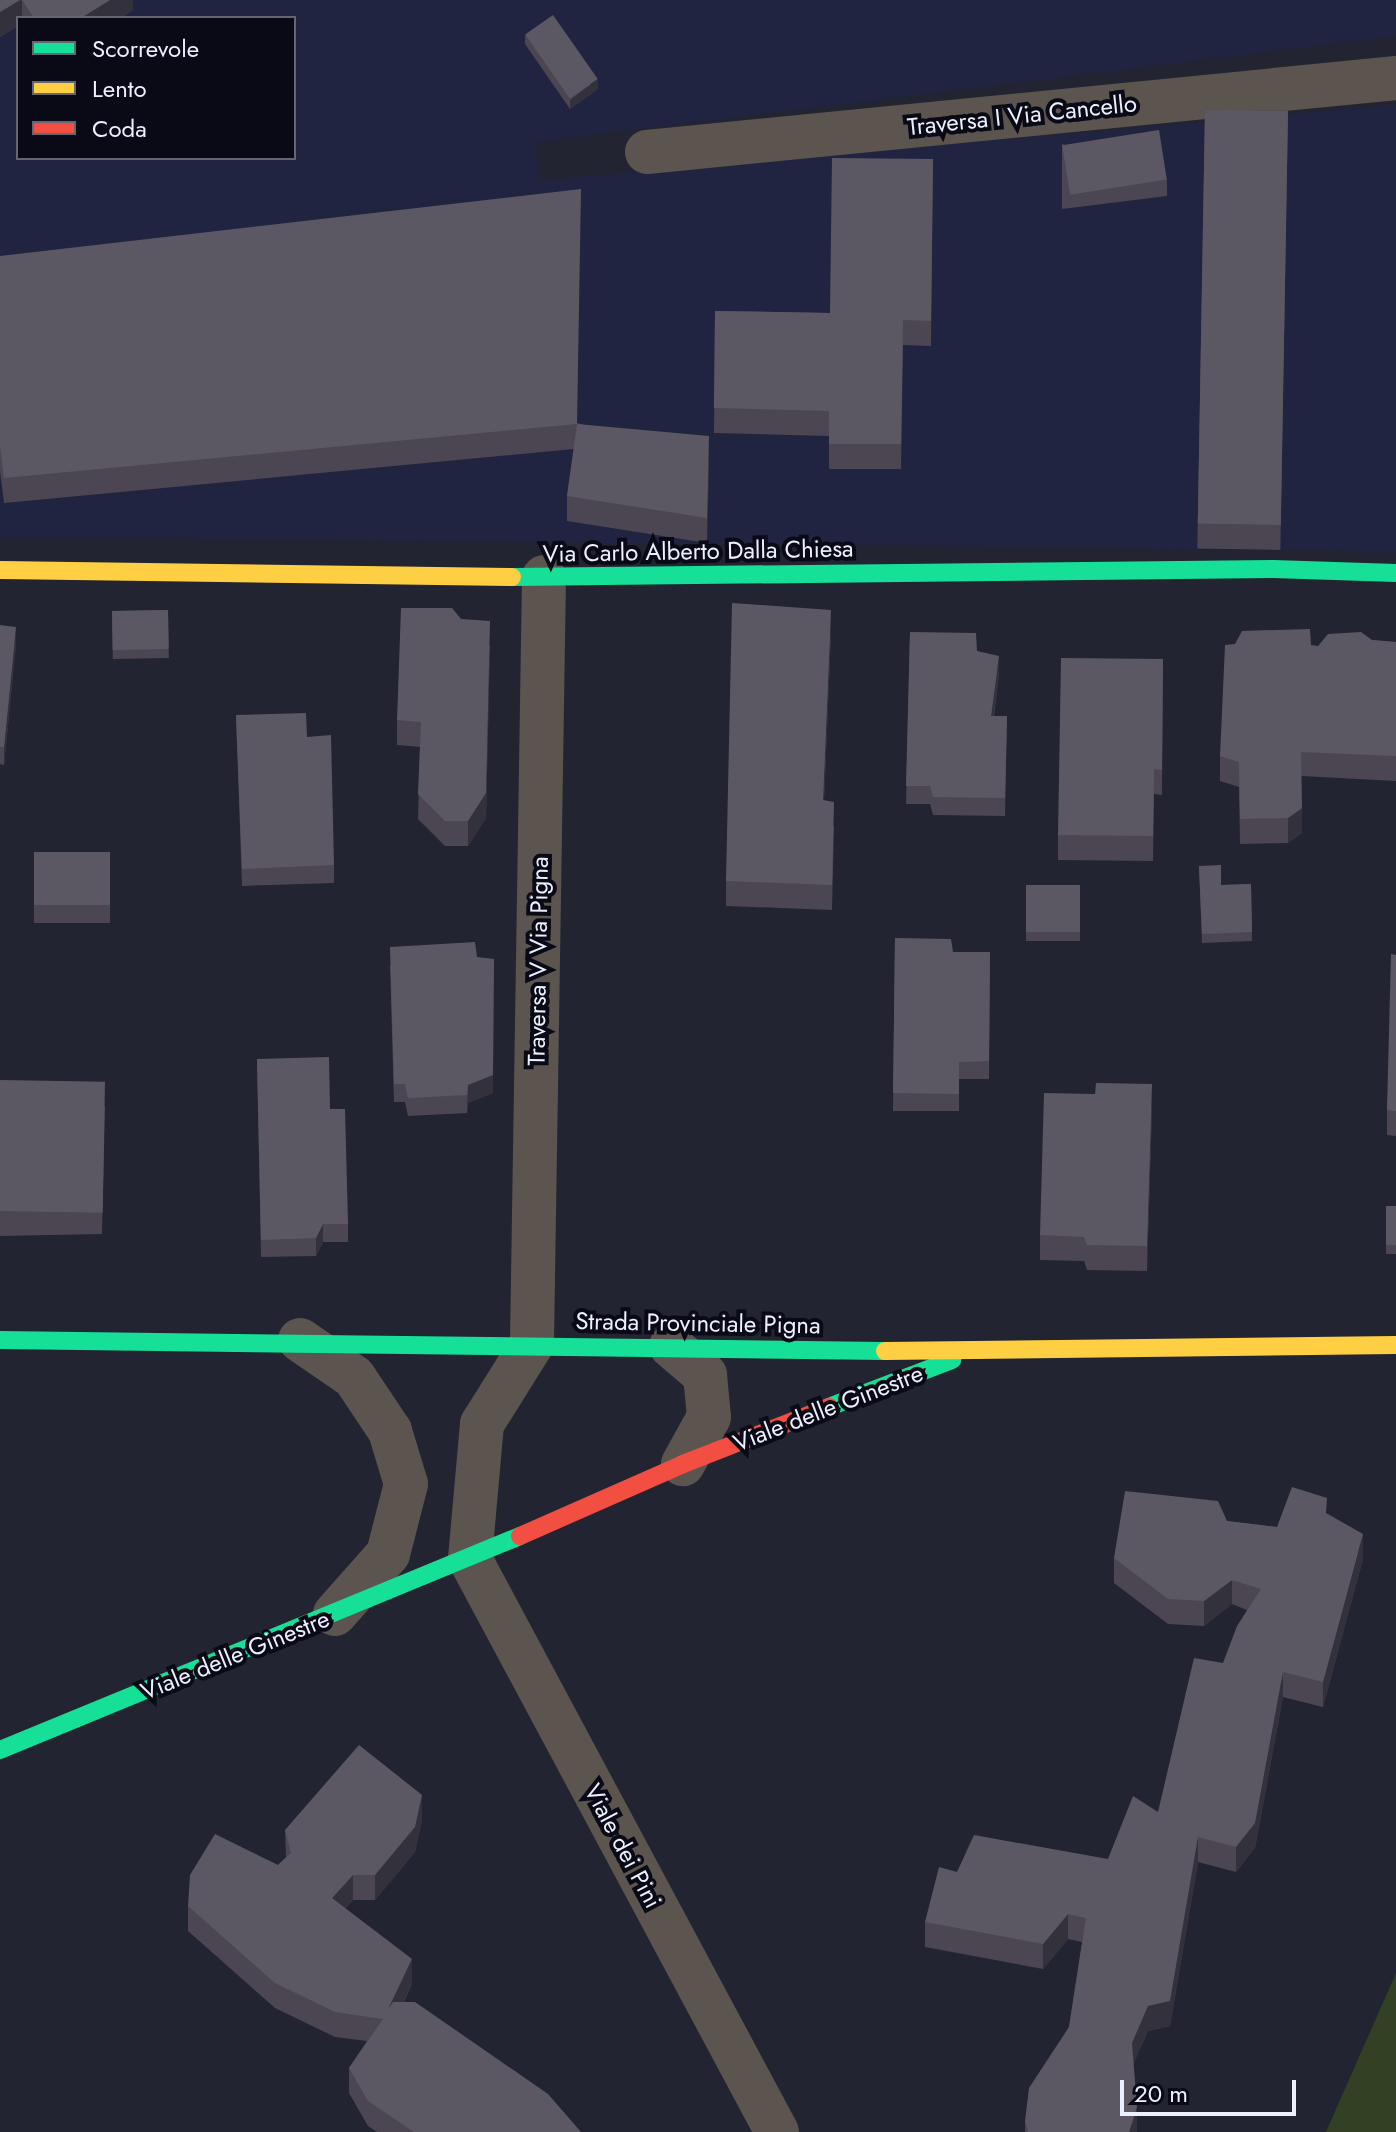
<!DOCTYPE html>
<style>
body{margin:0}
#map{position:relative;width:1396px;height:2132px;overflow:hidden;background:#222431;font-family:Jost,sans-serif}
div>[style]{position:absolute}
.built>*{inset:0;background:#212440}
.green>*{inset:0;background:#324123}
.street>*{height:44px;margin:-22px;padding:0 22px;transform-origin:22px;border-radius:22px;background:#5c544f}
.fast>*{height:18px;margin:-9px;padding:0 9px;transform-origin:9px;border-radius:9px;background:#16e098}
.slow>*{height:18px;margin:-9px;padding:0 9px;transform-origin:9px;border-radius:9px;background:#ffcf43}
.jam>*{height:18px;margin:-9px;padding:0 9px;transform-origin:9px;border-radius:9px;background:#f24e42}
.wall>*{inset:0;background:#4b4651;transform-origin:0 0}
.shaded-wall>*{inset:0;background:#33313c}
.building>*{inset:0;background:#5c5863;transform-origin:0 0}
span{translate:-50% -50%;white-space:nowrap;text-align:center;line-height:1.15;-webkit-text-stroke:8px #090a15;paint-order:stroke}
.street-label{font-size:24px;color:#eceffd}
.legend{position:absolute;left:16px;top:16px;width:280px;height:144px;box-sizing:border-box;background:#090a15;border:2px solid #646672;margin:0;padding:10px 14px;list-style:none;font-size:24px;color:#eceffd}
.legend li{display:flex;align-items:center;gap:16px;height:40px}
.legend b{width:40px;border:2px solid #646672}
.scale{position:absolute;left:1120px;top:2080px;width:176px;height:36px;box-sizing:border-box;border:4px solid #eceffd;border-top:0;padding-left:10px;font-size:24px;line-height:28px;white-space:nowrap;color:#eceffd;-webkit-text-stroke:6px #090a15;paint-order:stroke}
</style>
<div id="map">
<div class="built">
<div style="clip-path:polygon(evenodd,0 0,1396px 0,1396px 36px,535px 142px,540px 180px,1396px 105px,1396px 551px,0 537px,0 0,18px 18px,294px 18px,294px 158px,18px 158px,18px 18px)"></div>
</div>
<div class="green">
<div style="clip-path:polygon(1396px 1973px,1396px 2132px,1326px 2132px)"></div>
</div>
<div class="street">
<div style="left:647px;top:152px;width:753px;rotate:-5.64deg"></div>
<div style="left:544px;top:577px;width:767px;rotate:90.9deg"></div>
<div style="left:532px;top:1344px;width:94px;rotate:122deg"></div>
<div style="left:482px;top:1424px;width:136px;rotate:95.1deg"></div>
<div style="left:470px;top:1559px;width:650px;rotate:61.82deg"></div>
<div style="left:300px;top:1340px;width:65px;rotate:34.4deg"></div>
<div style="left:354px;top:1377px;width:65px;rotate:56.3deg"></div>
<div style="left:390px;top:1431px;width:55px;rotate:73.2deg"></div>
<div style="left:406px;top:1484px;width:72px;rotate:104.4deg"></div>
<div style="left:388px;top:1554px;width:80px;rotate:131.5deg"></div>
<div style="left:671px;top:1346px;width:45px;rotate:40.5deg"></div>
<div style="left:705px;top:1375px;width:42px;rotate:84.6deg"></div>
<div style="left:709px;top:1417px;width:54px;rotate:119deg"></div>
</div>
<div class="fast">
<div style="left:512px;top:577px;width:761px;rotate:-0.6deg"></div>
<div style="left:1273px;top:569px;width:123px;rotate:1.9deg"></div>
<div style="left:0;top:1340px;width:885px;rotate:0.71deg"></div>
<div style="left:829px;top:1407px;width:132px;rotate:-20.9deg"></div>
<div style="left:0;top:1750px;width:562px;rotate:-22.37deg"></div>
</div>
<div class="slow">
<div style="left:0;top:570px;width:512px;rotate:0.78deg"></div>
<div style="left:885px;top:1351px;width:511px;rotate:-0.67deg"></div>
</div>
<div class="jam">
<div style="left:520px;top:1536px;width:178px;rotate:-23.8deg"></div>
<div style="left:683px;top:1464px;width:157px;rotate:-21.3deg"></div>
</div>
<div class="wall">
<div style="clip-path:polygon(0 0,133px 0,133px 10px,121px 18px,18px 18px,18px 26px,0 37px)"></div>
<div style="clip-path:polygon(525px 35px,598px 89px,570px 109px,525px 44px)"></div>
<div style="left:1288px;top:111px;width:439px;height:83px;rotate:91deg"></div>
<div style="clip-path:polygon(1062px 144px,1167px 179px,1167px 196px,1062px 209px)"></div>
<div style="clip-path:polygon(933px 159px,931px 346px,903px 345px,901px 469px,829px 469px,829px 436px,714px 433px,715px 311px,830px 313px)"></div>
<div style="clip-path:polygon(0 256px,709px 461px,707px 543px,567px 521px,567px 496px,574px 449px,4px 503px,0 471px)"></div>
<div style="left:168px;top:610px;width:48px;height:56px;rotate:89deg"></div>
<div style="clip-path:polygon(461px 619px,490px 646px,486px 818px,468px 846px,445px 846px,418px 819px,420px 747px,397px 745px,397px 720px)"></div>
<div style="clip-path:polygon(0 625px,16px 644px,4px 765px,0 764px)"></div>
<div style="clip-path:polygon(910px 632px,977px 651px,999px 674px,994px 716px,1007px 716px,1005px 816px,933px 815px,930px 804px,906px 804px)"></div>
<div style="clip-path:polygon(831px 635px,824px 800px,834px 827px,832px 910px,726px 906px,726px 881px)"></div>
<div style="clip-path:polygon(1372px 640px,1396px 642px,1396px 781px,1301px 776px,1302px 833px,1288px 843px,1240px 844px,1239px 787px,1220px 781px,1220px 756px,1235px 644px,1318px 646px)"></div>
<div style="clip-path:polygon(1163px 659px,1162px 795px,1154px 794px,1153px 861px,1058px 860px,1058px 835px)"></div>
<div style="clip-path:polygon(236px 715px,307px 737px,334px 865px,334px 883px,242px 886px)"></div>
<div style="left:34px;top:852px;width:76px;height:71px"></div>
<div style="clip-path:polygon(1199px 866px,1221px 885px,1251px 884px,1252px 941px,1202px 943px)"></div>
<div style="left:1080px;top:885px;width:56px;height:54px;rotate:90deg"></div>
<div style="clip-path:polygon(895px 938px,953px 952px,990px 952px,989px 1079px,959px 1079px,959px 1111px,893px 1111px)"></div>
<div style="clip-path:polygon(1396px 955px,1396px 1136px,1387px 1135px,1387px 1110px)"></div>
<div style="clip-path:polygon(390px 965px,493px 1093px,468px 1103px,467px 1113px,408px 1116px,405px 1102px,394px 1102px)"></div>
<div style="clip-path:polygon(257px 1059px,330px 1109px,348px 1224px,348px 1242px,323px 1242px,316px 1256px,261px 1257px)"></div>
<div style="clip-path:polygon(0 1080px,105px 1106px,102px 1234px,0 1236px)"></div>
<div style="clip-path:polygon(1152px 1109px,1147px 1271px,1087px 1270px,1084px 1261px,1040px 1260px,1040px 1235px)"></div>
<div style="left:1386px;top:1206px;width:10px;height:48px"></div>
<div style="clip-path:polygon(1327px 1514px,1363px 1559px,1323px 1707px,1283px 1697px,1255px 1848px,1236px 1872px,1198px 1862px,1170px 2026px,1148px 2031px,1133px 2064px,1137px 2132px,1025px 2132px,1025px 2121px,1069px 2027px,1082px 1942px,1068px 1939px,1043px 1969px,925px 1947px,925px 1922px,957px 1872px,1108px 1859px,1158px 1812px,1247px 1610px,1232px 1604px,1204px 1626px,1168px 1624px,1114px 1583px,1114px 1558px,1227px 1521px,1277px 1527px)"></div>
<div style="clip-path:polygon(422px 1820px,415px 1852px,375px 1900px,353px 1900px,345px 1909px,412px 1984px,404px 2002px,581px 2132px,377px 2132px,368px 2126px,349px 2093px,349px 2068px,367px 2041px,335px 2037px,275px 2008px,188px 1931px,188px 1906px,278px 1865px,286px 1857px,285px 1830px)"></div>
</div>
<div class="shaded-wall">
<div style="clip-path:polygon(20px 0,22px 0,22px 18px,18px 18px,18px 26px,0 37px,0 12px)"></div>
<div style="clip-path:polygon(110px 0,133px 0,133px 10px,121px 18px,81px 18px)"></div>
<div style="clip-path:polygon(598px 79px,598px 89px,570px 109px,570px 100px)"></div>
<div style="clip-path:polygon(709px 436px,709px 461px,707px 543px,707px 518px)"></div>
<div style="clip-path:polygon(831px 610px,831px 635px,823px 825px,823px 800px)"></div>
<div style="clip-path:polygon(16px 627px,16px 644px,4px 765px,4px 747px)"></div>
<div style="clip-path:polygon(490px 646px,486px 818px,468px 846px,468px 821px)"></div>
<div style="clip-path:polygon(999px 656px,999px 674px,991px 734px,991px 716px)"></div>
<div style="clip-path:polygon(1302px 808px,1302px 833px,1288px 843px,1288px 818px)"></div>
<div style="clip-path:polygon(494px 959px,493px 1093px,468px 1103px,467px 1113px,468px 1085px)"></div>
<div style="clip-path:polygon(1152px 1084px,1152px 1109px,1147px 1271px,1147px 1246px)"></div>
<div style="clip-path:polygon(323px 1224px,323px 1242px,316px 1256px,316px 1238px)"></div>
<div style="clip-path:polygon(1363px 1534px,1363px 1559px,1323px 1707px,1323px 1682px)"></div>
<div style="clip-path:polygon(1232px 1580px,1232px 1604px,1204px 1626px,1204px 1601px)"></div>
<div style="clip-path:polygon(1283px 1672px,1283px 1697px,1255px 1848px,1236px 1872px,1236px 1847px)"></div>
<div style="clip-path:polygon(422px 1795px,422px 1820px,415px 1852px,375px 1900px,375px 1875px)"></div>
<div style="clip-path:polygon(1198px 1837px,1198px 1862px,1170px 2026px,1148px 2031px,1132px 2068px,1132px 2043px)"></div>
<div style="clip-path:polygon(353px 1875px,353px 1900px,332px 1923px,332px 1898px)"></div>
<div style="clip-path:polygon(1068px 1914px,1068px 1939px,1043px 1969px,1043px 1944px)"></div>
<div style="clip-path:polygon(412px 1959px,412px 1984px,388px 2034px,388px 2009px)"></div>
<div style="clip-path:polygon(1137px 2107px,1137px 2132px,1129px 2132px)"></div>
</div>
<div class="building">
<div style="clip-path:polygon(0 0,20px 0,0 12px)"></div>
<div style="clip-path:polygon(22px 0,110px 0,81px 18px,34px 18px)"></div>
<div style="left:553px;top:15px;width:78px;height:34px;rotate:55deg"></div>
<div style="left:1288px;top:111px;width:414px;height:83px;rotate:91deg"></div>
<div style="left:1159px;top:130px;width:50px;height:98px;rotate:81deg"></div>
<div style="clip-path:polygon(832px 158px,933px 159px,931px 321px,903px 320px,901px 444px,829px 444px,829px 411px,714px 408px,715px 311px,830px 313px)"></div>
<div style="clip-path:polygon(581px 189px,577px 424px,4px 478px,0 446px,0 256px)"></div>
<div style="clip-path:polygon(577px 424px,709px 436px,707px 518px,567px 496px)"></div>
<div style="clip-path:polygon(732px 603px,831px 610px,823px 800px,834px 802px,832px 885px,726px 881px)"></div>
<div style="clip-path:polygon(401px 608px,452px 608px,461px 619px,490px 621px,486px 793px,468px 821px,445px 821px,418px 794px,421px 722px,397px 720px)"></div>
<div style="left:168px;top:610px;width:39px;height:56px;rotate:89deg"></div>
<div style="clip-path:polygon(0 625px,16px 627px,4px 747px,0 747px)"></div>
<div style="clip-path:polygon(1310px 629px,1311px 645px,1318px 646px,1328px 634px,1361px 632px,1372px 640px,1396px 642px,1396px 756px,1301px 752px,1302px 808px,1288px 818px,1240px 819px,1239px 762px,1220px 756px,1225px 645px,1235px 644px,1242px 631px)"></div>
<div style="clip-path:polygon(910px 632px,976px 633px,977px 651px,999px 656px,991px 716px,1007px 716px,1005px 798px,933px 797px,930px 786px,906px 786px)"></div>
<div style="clip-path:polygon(1061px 658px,1163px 659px,1162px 770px,1154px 769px,1153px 836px,1058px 835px)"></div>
<div style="clip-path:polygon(306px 713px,307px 737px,331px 735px,334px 865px,242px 869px,236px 715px)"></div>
<div style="left:34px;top:852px;width:76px;height:53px"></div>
<div style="clip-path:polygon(1221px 865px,1221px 885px,1251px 884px,1252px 932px,1202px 934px,1199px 866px)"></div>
<div style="left:1080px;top:885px;width:47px;height:54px;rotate:90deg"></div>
<div style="clip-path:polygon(895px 938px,951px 939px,953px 952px,990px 952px,989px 1061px,959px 1062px,959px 1094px,893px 1093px)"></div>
<div style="clip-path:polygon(475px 942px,477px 957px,494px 959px,493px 1075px,468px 1085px,467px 1095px,408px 1098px,405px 1084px,394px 1084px,390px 947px)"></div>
<div style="clip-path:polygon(1391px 954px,1396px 955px,1396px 1111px,1387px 1110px)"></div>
<div style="clip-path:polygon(329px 1057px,330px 1109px,345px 1109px,348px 1224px,323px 1224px,316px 1238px,261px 1240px,257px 1059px)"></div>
<div style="left:0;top:1080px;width:105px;height:131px;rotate:1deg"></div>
<div style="clip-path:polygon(1096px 1083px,1152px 1084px,1147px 1246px,1087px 1245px,1084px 1237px,1040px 1235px,1044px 1093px,1095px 1094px)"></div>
<div style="left:1386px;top:1206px;width:10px;height:39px"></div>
<div style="clip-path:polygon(1292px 1487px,1327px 1498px,1326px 1513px,1363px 1534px,1323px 1682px,1283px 1672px,1255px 1823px,1236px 1847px,1198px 1837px,1170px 2001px,1148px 2006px,1132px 2043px,1137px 2107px,1129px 2132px,1028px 2132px,1025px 2121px,1029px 2088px,1069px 2027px,1086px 1918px,1068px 1914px,1043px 1944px,925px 1922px,939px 1867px,957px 1872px,974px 1835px,1108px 1859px,1133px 1796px,1158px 1812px,1194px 1658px,1223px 1663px,1237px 1626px,1261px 1589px,1232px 1580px,1204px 1601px,1168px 1599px,1114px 1558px,1125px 1491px,1218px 1501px,1227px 1521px,1277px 1527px)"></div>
<div style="clip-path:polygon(359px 1745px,422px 1795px,415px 1827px,375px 1875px,353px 1875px,332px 1898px,412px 1959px,388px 2009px,393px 2002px,415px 2002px,548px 2094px,581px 2132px,414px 2132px,368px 2101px,349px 2068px,383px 2019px,335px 2012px,275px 1983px,188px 1906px,190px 1875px,215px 1834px,278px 1865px,291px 1853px,285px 1830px)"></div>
</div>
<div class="street-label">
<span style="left:1022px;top:115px;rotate:-6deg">Traversa I Via Cancello</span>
<span style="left:698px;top:551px;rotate:-1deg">Via Carlo Alberto Dalla Chiesa</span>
<span style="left:538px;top:961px;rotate:-89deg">Traversa V Via Pigna</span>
<span style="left:698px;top:1323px;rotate:1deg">Strada Provinciale Pigna</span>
<span style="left:828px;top:1408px;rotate:-21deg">Viale delle Ginestre</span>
<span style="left:235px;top:1655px;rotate:-22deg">Viale delle Ginestre</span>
<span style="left:623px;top:1846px;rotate:62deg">Viale dei Pini</span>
</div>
<ul class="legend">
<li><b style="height:10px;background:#16e098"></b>Scorrevole</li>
<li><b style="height:10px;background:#ffcf43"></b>Lento</li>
<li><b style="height:10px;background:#f24e42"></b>Coda</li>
</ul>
<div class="scale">20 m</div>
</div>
